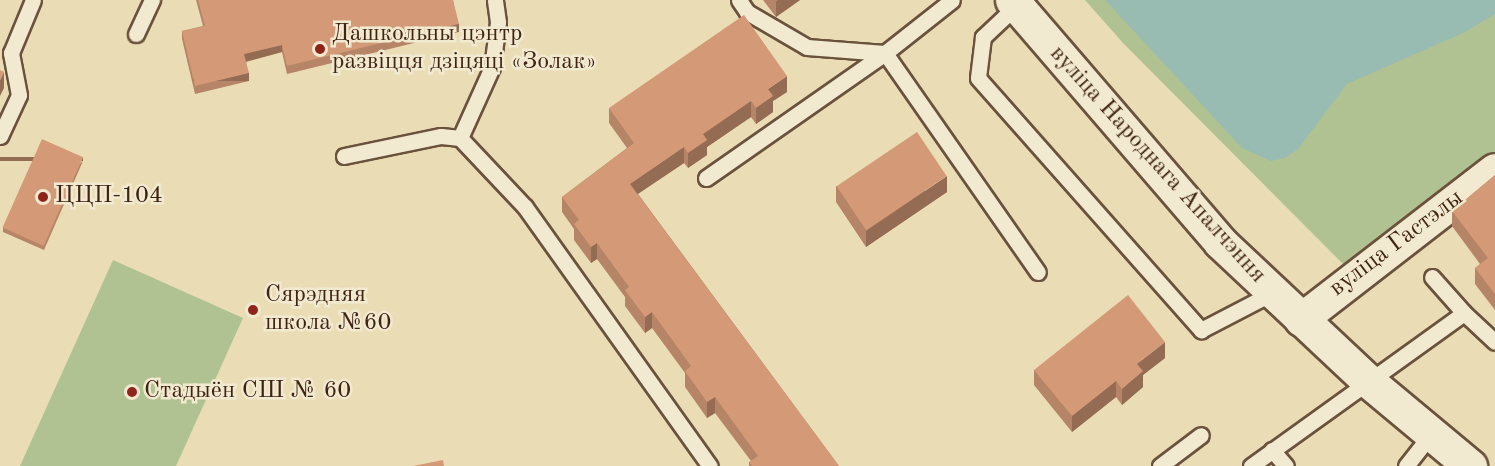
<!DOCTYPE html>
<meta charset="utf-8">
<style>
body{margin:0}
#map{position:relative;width:1495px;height:466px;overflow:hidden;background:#eaddb6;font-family:"Old Standard TT",serif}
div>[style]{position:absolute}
.green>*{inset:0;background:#b1c292}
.water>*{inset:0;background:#98bbb2}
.roads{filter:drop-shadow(2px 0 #6a523c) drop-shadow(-2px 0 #6a523c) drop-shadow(0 2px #6a523c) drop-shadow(0 -2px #6a523c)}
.lane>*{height:15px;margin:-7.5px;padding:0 7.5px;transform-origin:7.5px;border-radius:7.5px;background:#f1e9d0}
.street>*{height:32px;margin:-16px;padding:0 16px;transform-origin:16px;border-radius:16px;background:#f1e9d0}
.secondary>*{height:33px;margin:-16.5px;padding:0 16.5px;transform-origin:16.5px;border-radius:16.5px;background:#f1e9d0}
.wall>*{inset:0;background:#b68466}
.shaded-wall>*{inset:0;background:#946b53;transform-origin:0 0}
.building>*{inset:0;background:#d49977;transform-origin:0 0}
.dots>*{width:16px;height:16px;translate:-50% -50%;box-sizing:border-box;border:3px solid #f1e9d0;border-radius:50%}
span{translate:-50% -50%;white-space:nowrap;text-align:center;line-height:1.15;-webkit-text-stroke:5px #f1e9d0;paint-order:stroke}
.poi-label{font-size:24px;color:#402413}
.left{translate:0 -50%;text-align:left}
.street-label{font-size:24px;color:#402413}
</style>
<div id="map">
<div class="green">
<div style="clip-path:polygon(1085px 0,1495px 0,1495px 158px,1352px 273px,1123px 43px)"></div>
<div style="clip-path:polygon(113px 260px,243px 318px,176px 466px,20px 466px)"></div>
</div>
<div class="water">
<div style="clip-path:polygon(1105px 0,1495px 0,1495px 14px,1463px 33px,1347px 84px,1298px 149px,1285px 158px,1271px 161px,1242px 148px)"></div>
</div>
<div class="roads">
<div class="lane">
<div style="left:739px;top:0;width:14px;rotate:56deg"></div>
<div style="left:747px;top:12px;width:69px;rotate:30.3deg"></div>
<div style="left:807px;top:47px;width:78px;rotate:4.4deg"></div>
<div style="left:885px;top:53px;width:85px;rotate:-38.3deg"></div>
<div style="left:1017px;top:5px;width:47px;rotate:136.7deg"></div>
<div style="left:983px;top:37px;width:41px;rotate:97deg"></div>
<div style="left:978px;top:78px;width:337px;rotate:48.5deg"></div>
<div style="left:1201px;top:330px;width:80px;rotate:-27.5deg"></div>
<div style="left:136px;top:34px;width:38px;rotate:-65deg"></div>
<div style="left:0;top:136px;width:45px;rotate:-65.1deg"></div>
<div style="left:19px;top:95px;width:43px;rotate:-100.8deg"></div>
<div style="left:11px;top:53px;width:57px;rotate:-67.5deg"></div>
<div style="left:460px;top:138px;width:95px;rotate:46.7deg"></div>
<div style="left:525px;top:207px;width:318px;rotate:54.5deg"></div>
<div style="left:344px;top:156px;width:99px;rotate:-11.7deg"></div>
<div style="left:441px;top:136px;width:19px;rotate:6deg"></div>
<div style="left:460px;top:138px;width:78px;rotate:-65.7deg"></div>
<div style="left:492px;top:67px;width:45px;rotate:-82.4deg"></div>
<div style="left:498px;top:22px;width:22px;rotate:-98deg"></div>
<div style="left:706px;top:178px;width:218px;rotate:-34.9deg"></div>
<div style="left:885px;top:53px;width:267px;rotate:55.1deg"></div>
<div style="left:1464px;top:313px;width:42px;rotate:43.1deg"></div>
<div style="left:1272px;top:450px;width:21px;rotate:49deg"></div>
<div style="left:1160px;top:466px;width:51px;rotate:-37.1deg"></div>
<div style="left:1251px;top:466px;width:262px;rotate:-35.7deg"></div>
<div style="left:1464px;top:313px;width:48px;rotate:-131.6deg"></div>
<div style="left:1406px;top:466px;width:42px;rotate:-51.8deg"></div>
</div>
<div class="street">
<div style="left:1301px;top:320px;width:245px;rotate:-37.7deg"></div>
</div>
<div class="secondary">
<div style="left:1012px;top:0;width:319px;rotate:49.3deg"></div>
<div style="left:1220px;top:242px;width:203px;rotate:43.2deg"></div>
<div style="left:1368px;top:381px;width:133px;rotate:39.8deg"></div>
</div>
</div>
<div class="wall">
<div style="clip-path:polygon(196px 0,453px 0,459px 32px,287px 74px,282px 52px,246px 62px,249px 81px,195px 94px,182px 39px,182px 31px,203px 26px)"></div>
<div style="clip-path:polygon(763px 0,800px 0,776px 17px)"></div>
<div style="clip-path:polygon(787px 92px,773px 101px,773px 112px,756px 124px,751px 117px,707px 147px,707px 155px,688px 168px,684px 163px,638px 194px,839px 466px,749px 466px,749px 462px,751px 461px,715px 413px,707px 418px,685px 387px,685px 373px,652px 328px,645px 333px,625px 306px,625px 297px,597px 259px,591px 263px,574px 240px,574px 229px,562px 212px,562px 197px,627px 148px,609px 123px,609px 108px)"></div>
<div style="clip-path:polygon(83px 161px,44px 250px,3px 232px,3px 228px)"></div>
<div style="clip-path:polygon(1495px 175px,1495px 310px,1475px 284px,1475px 268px,1480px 264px,1452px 226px,1452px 211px)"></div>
<div style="clip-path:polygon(836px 186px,947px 192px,866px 247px,836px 202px)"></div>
<div style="clip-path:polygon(1165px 358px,1143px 375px,1143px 387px,1122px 405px,1116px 397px,1072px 432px,1034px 385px,1034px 370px)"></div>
</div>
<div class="shaded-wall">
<div style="clip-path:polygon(778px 0,800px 0,776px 17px,776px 2px)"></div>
<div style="left:459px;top:24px;width:8px;height:177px;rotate:90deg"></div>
<div style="clip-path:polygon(282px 45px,282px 52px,244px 62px,244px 54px)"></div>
<div style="clip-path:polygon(4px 72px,4px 88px,0 96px,0 80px)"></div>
<div style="left:249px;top:73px;width:8px;height:56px;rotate:90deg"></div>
<div style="clip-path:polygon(787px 76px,787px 92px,773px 101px,773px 112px,756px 124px,756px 108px,768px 89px)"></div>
<div style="clip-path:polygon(751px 101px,751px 117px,707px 147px,707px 155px,688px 168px,688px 153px,703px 134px)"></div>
<div style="clip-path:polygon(684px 147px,684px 163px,630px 199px,630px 184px)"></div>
<div style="left:83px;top:157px;width:4px;height:97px;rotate:90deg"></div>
<div style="clip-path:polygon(947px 176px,947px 192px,866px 247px,866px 231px)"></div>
<div style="clip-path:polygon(597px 243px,597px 259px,591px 263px,591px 247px)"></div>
<div style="clip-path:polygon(652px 312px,652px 328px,645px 333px,645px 317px)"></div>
<div style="clip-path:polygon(1165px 342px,1165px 358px,1143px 375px,1143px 387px,1122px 405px,1122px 389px,1137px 364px)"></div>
<div style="clip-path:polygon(1116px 381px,1116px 397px,1072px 432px,1072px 416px)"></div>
<div style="clip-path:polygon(715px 397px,715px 413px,707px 418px,707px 402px)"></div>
</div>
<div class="building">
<div style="clip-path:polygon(198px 0,453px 0,459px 24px,287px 66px,282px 45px,244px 54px,249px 73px,195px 86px,182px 31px,205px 26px)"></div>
<div style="clip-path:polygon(744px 15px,787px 76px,768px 89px,773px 96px,756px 108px,751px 101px,703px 134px,707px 140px,688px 153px,684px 147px,630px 184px,839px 466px,752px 466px,749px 462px,758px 456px,715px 397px,707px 402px,685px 371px,691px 366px,652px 312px,645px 317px,625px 290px,629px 287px,597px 243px,591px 247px,574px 224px,579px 220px,562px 197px,634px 143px,609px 108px)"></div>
<div style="clip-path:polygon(0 70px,4px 72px,0 80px)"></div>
<div style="left:917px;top:132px;width:53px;height:97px;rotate:56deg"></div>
<div style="left:42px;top:139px;width:45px;height:97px;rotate:24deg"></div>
<div style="clip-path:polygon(1495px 175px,1495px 294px,1475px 268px,1488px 258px,1452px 211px)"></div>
<div style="clip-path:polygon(1128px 295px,1165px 342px,1137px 364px,1143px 371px,1122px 389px,1116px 381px,1072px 416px,1034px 370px)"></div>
<div style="clip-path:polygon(443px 460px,444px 466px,413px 466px)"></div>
</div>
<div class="dots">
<div style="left:320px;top:49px;background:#8f2418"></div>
<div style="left:43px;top:197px;background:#8f2418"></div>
<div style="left:253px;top:310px;background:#8f2418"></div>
<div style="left:132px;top:392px;background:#8f2418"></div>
</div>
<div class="poi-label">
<span class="left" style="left:332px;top:49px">Дашкольны цэнтр<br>развіцця дзіцяці «Золак»</span>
<span class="left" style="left:55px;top:197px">ЦЦП-104</span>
<span class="left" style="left:265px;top:310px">Сярэдняя<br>школа №60</span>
<span class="left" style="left:144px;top:392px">Стадыён СШ № 60</span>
</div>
<div class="street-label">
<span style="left:1157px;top:165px;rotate:48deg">вуліца Народнага Апалчэння</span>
<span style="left:1397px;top:244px;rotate:-37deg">вуліца Гастэлы</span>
</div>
</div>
